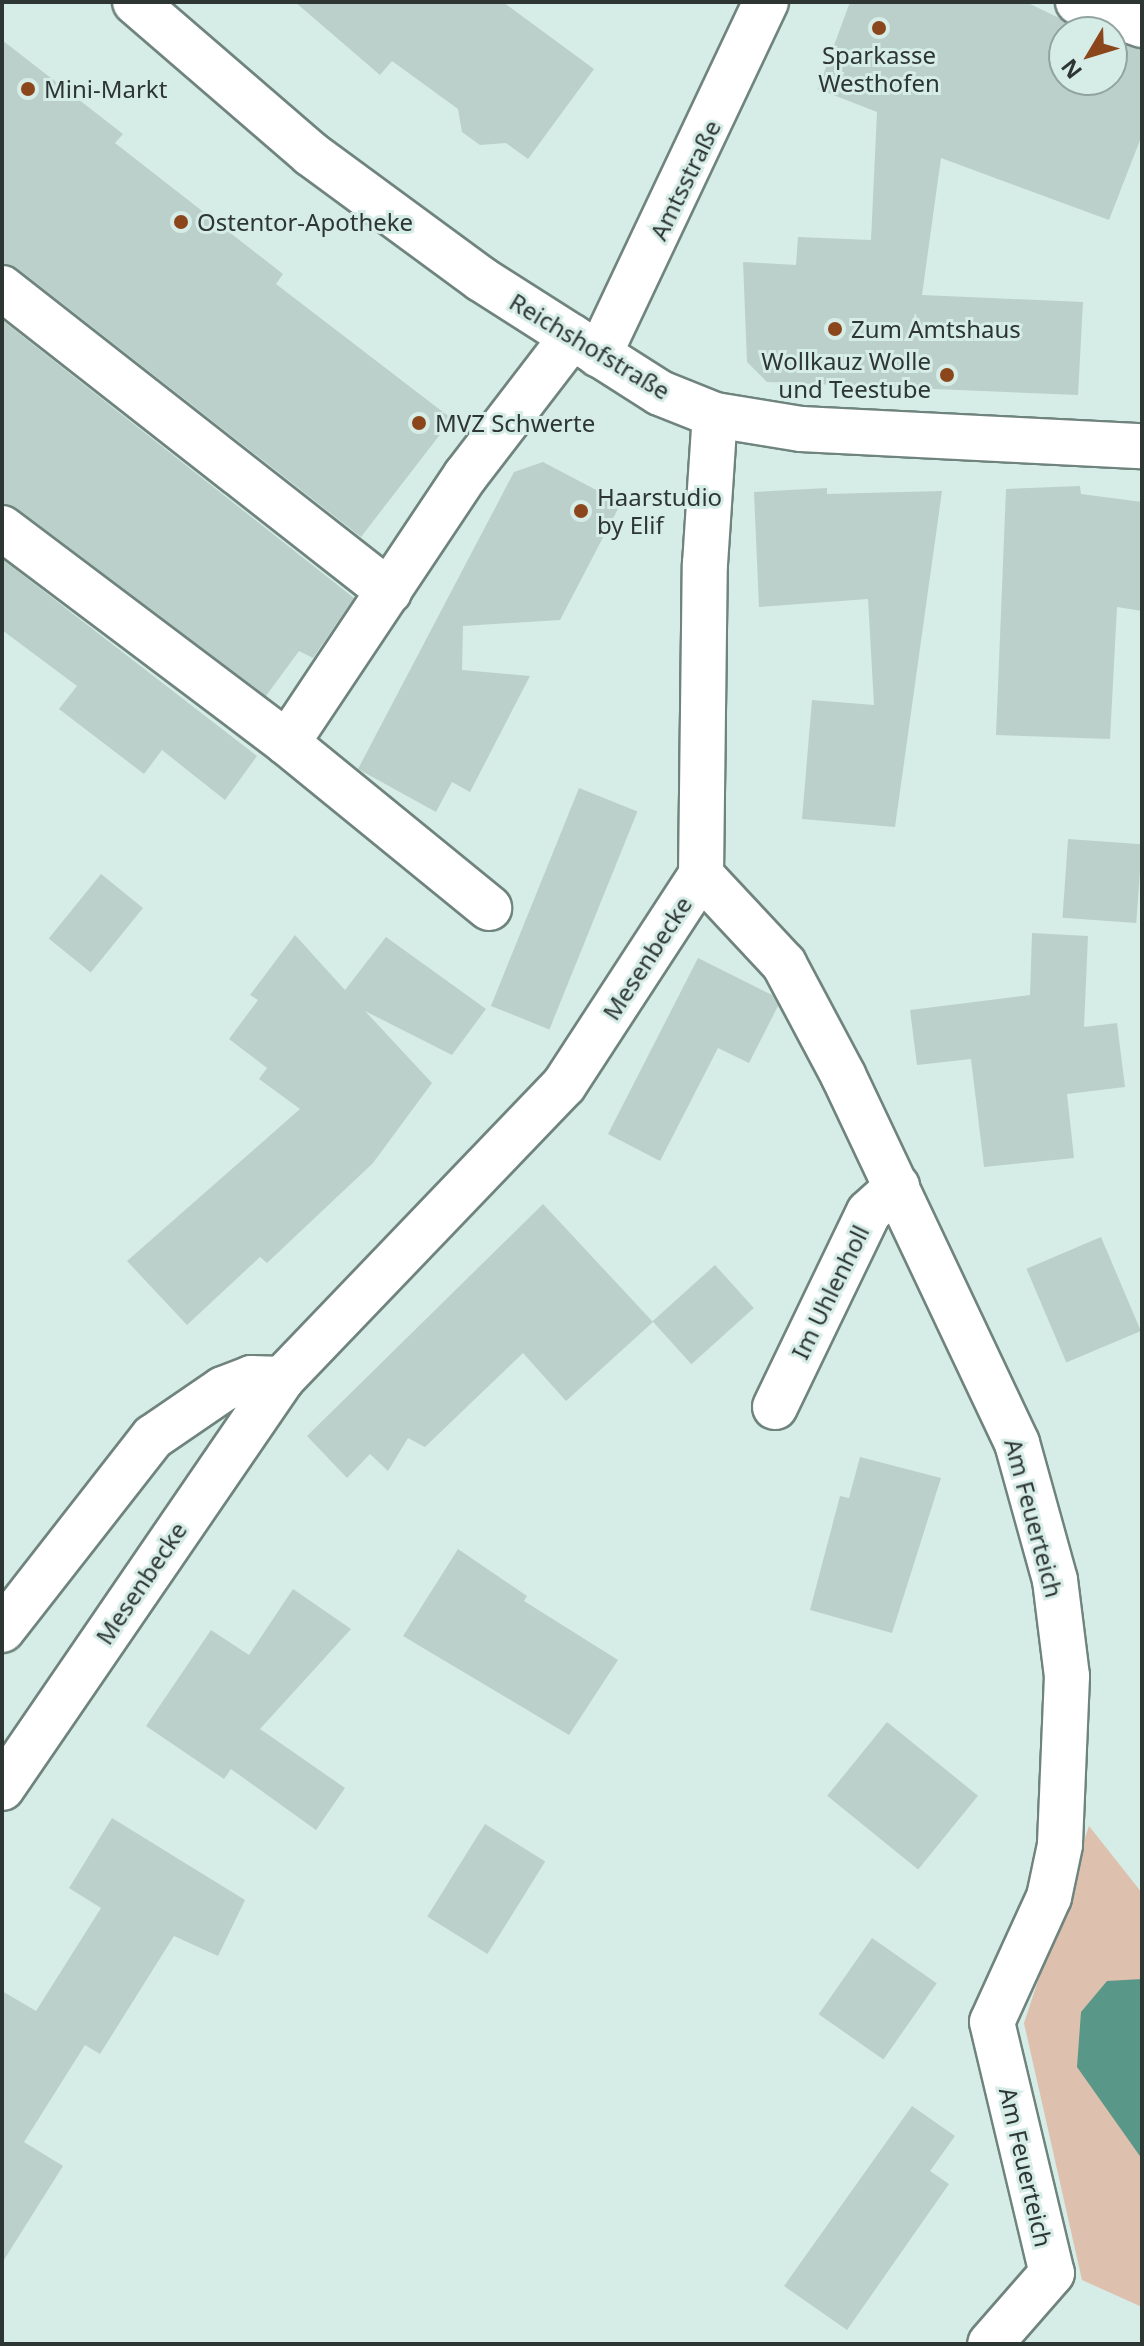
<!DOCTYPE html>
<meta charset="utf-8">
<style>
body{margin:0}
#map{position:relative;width:1144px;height:2346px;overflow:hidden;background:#d6ece6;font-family:"Noto Sans",sans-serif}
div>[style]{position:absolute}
.green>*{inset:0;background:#dec0af}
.water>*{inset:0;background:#599788}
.building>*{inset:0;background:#bbd0ca;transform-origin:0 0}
.roads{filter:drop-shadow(2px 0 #70847e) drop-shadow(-2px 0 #70847e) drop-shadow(0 2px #70847e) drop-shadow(0 -2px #70847e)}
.minor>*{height:44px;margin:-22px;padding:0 22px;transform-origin:22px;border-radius:22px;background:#fff}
.dots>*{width:22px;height:22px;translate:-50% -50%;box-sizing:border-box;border:4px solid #d6ece6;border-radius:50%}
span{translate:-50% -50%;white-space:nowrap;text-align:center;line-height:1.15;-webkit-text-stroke:6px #d6ece6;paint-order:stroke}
.poi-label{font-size:24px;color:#2e3634}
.left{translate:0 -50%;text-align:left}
.right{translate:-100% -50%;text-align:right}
.street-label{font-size:24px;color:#2e3634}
.frame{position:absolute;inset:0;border:4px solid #2e3634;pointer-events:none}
.north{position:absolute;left:1048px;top:16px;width:80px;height:80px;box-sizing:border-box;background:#d6ece6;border:2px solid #93a39f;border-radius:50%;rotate:232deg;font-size:22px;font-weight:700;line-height:32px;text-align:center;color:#2e3634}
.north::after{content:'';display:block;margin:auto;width:28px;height:36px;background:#8b471b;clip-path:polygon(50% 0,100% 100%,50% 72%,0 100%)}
</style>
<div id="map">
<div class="green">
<div style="clip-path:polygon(1089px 1826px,1142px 1893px,1142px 2307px,1082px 2280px,1024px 2023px)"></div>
</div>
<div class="water">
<div style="clip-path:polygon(1142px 1979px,1142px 2159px,1077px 2067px,1081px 2012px,1107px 1981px)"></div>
</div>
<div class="building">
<div style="clip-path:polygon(295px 2px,503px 2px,594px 69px,528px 159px,506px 143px,480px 145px,462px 132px,458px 109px,392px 61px,380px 75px)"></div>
<div style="clip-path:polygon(850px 2px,1026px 2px,1088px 32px,1064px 32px,1064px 80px,1112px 80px,1112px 41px,1142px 49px,1142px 135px,1109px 220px,941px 158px,922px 295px,1083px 302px,1078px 395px,767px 382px,747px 362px,743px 262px,796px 265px,798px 237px,871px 240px,877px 112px,818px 89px)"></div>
<div style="clip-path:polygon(2px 40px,123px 134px,115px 143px,283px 274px,276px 284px,452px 419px,361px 537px,17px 268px,2px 264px)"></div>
<div style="clip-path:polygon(2px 320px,354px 598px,313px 658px,299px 651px,266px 696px,17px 508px,2px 504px)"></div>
<div style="clip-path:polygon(543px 462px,621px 503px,560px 620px,463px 626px,462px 670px,530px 676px,470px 792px,452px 782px,436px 812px,358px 769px,514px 472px)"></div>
<div style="clip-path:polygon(1080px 486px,1081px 494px,1142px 502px,1142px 611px,1117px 607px,1110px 739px,996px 735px,1006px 489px)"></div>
<div style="clip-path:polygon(827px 488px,827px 494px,942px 491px,895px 827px,802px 819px,812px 700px,874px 705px,868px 599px,759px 607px,754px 492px)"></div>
<div style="clip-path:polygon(2px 559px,257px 756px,225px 800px,162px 750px,144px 774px,59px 709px,77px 686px,2px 630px)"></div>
<div style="left:579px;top:788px;width:63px;height:235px;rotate:22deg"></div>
<div style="left:1068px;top:839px;width:74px;height:79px;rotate:4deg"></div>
<div style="left:101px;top:874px;width:54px;height:83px;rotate:39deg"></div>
<div style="clip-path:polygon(1032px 933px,1088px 936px,1084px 1027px,1117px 1023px,1125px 1087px,1067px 1094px,1074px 1158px,984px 1167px,971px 1059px,917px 1065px,910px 1010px,1030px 995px)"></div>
<div style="clip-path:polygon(295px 935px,345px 990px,386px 937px,486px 1009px,452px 1055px,365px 1011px,432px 1083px,373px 1163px,267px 1263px,260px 1257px,187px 1325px,127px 1261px,300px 1109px,259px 1079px,267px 1068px,229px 1039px,258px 1000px,250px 995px)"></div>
<div style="clip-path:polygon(698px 958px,772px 995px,778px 1006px,749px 1063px,718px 1048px,660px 1161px,608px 1134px)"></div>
<div style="clip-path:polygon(543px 1204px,653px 1322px,566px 1401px,523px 1353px,425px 1447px,408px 1438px,388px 1471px,370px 1454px,347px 1478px,307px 1436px)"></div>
<div style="left:1101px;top:1237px;width:102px;height:81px;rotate:67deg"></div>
<div style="left:715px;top:1265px;width:58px;height:84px;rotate:48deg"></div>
<div style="clip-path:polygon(860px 1457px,941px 1478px,892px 1633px,810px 1610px,840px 1496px,849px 1498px)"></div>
<div style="clip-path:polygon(458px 1549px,527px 1596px,524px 1601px,618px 1660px,569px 1735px,403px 1636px)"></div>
<div style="clip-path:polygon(293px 1589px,351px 1629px,260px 1729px,345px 1788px,316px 1830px,231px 1769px,224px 1779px,146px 1726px,211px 1630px,249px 1655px)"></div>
<div style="left:887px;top:1722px;width:117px;height:95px;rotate:39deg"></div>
<div style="clip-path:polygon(112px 1818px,245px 1900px,218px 1956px,174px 1936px,100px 2054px,85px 2045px,24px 2142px,63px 2166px,2px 2263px,2px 1991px,36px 2011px,101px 1908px,69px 1888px)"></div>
<div style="left:485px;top:1824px;width:71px;height:109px;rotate:32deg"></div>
<div style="left:872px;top:1938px;width:79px;height:93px;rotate:35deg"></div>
<div style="clip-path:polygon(912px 2106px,955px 2136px,930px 2171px,949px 2184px,847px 2330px,784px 2286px)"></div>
</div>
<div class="roads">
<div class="minor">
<div style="left:135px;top:2px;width:233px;rotate:40.8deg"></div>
<div style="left:311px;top:154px;width:211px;rotate:36.3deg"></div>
<div style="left:481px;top:279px;width:212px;rotate:32.5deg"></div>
<div style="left:660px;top:393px;width:59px;rotate:21.8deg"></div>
<div style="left:715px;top:415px;width:87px;rotate:9.2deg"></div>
<div style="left:801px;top:429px;width:341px;rotate:2.9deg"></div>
<div style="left:1078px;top:2px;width:68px;rotate:19.8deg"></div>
<div style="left:2px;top:288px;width:492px;rotate:38.1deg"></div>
<div style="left:599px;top:355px;width:391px;rotate:-64.7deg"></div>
<div style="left:2px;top:528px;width:357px;rotate:37deg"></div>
<div style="left:287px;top:743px;width:261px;rotate:39.2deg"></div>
<div style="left:287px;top:743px;width:322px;rotate:-56.3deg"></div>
<div style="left:466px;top:475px;width:174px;rotate:-52.5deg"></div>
<div style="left:701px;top:875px;width:122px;rotate:47deg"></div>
<div style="left:784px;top:964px;width:126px;rotate:62deg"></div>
<div style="left:843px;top:1075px;width:407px;rotate:64.7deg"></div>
<div style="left:1017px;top:1443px;width:142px;rotate:74.5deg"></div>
<div style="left:1055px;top:1580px;width:97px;rotate:82.9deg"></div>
<div style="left:1067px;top:1676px;width:169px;rotate:92.4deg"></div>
<div style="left:1060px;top:1845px;width:53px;rotate:101.9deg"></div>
<div style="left:1049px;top:1897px;width:137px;rotate:114.5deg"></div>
<div style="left:992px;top:2022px;width:258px;rotate:76.6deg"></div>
<div style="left:1052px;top:2273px;width:94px;rotate:131.1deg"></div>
<div style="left:775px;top:1407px;width:216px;rotate:-64.3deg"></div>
<div style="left:869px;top:1212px;width:38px;rotate:-42deg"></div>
<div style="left:2px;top:1630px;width:245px;rotate:-52deg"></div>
<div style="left:153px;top:1437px;width:85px;rotate:-34.4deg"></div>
<div style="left:223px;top:1389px;width:30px;rotate:-21deg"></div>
<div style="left:251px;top:1378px;width:31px;rotate:2deg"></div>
<div style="left:2px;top:1788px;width:496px;rotate:-55.6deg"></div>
<div style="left:282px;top:1379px;width:407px;rotate:-46.2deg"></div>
<div style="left:564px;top:1085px;width:251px;rotate:-56.9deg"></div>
<div style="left:701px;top:875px;width:311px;rotate:-89.3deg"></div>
<div style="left:705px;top:564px;width:149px;rotate:-86.2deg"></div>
</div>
</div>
<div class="dots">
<div style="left:879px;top:28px;background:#8b471b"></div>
<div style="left:28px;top:89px;background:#8b471b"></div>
<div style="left:181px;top:222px;background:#8b471b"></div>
<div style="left:835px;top:329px;background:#8b471b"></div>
<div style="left:947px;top:375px;background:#8b471b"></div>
<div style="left:419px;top:423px;background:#8b471b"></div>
<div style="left:581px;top:511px;background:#8b471b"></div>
</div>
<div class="poi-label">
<span style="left:879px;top:69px">Sparkasse<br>Westhofen</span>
<span class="left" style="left:44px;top:89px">Mini-Markt</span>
<span class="left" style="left:197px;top:222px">Ostentor-Apotheke</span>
<span class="left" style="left:851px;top:329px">Zum Amtshaus</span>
<span class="right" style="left:931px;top:375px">Wollkauz Wolle<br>und Teestube</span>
<span class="left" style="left:435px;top:423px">MVZ Schwerte</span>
<span class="left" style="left:597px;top:511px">Haarstudio<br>by Elif</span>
</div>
<div class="street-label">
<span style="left:685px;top:180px;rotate:-64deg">Amtsstraße</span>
<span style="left:590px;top:346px;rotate:31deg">Reichshofstraße</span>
<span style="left:647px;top:958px;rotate:-57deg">Mesenbecke</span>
<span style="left:830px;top:1292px;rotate:-64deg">Im Uhlenholl</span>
<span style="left:1034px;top:1518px;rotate:75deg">Am Feuerteich</span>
<span style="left:141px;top:1583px;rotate:-56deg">Mesenbecke</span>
<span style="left:1026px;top:2167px;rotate:77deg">Am Feuerteich</span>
</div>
<div class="frame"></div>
<div class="north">N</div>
</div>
